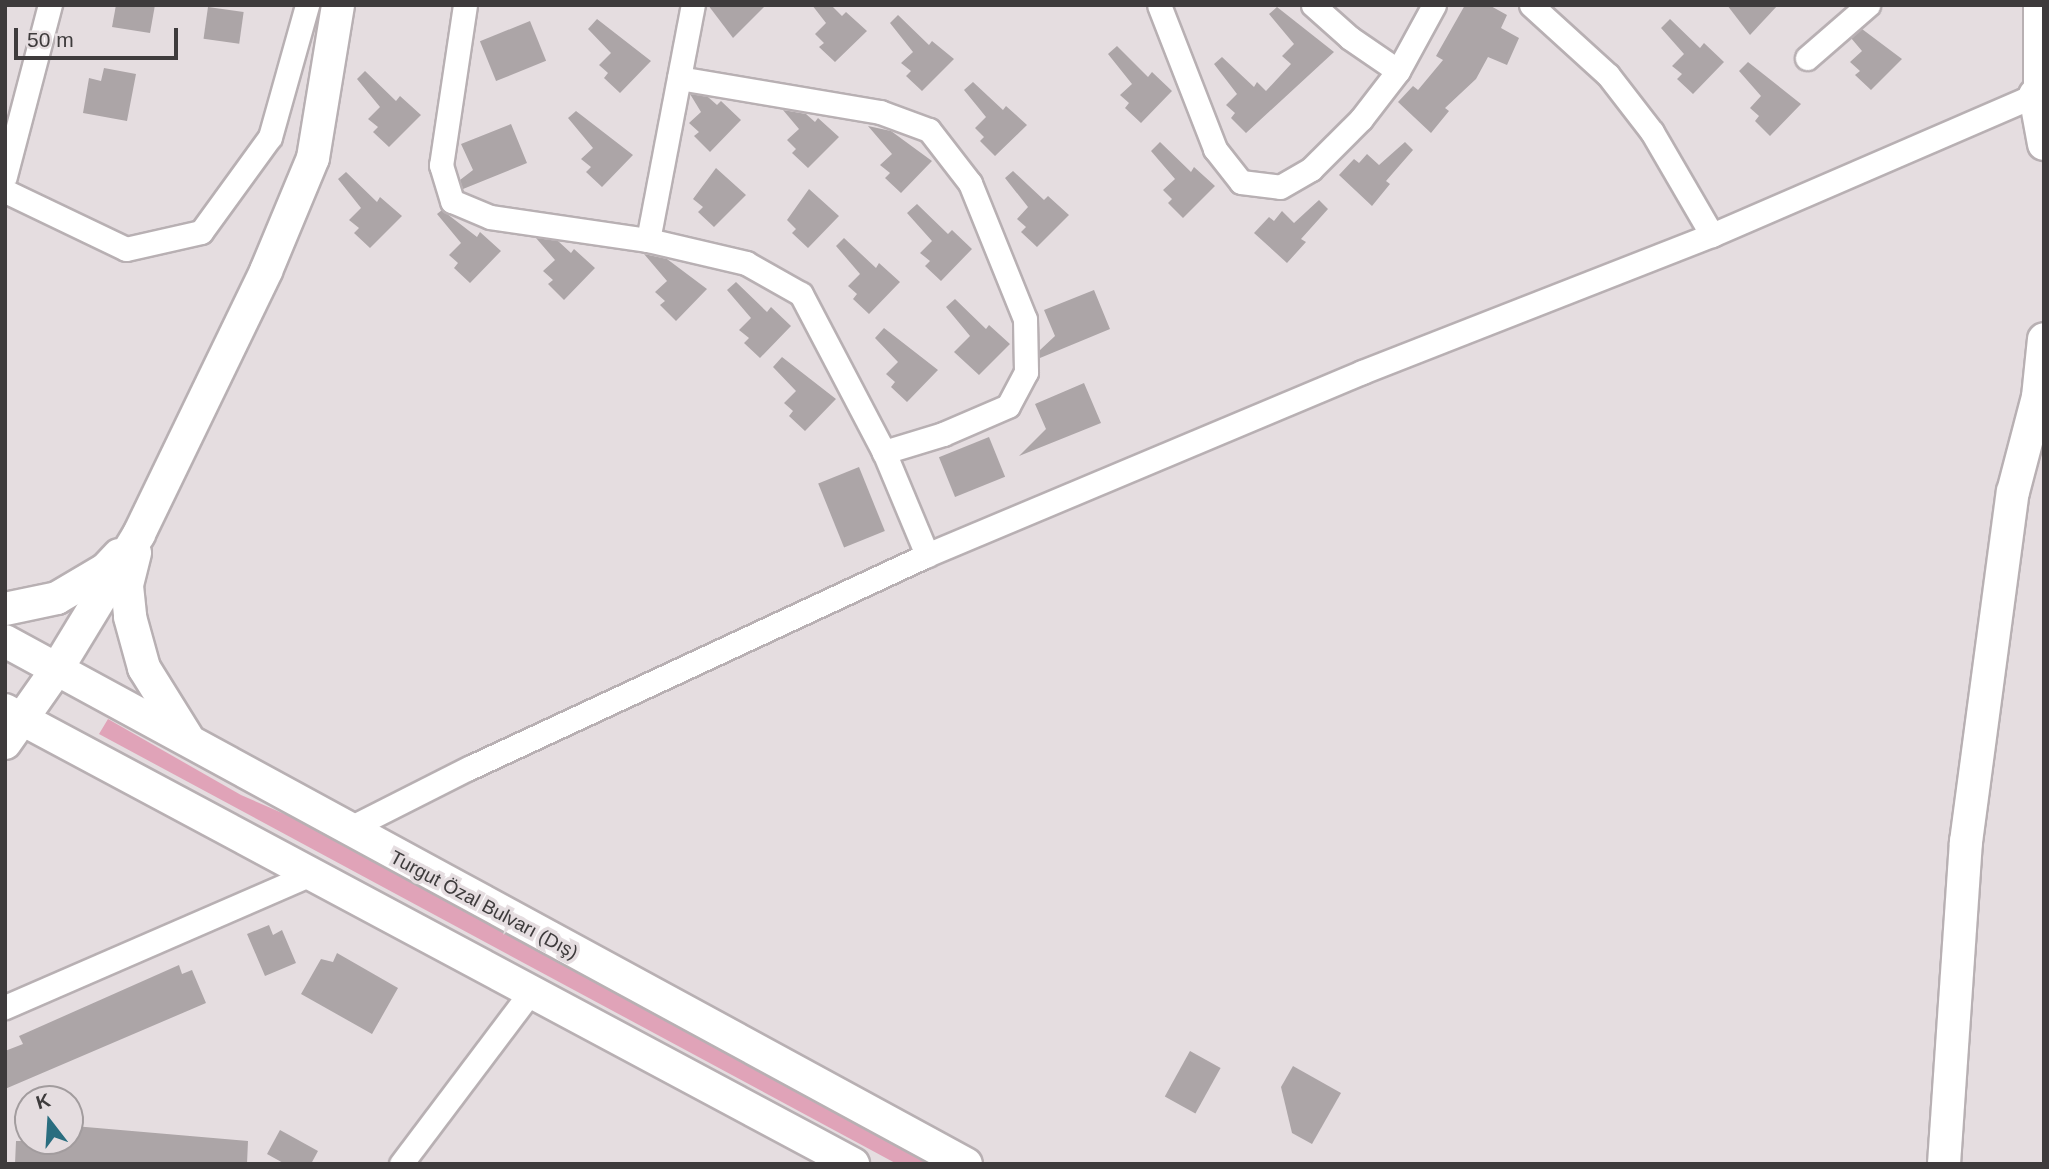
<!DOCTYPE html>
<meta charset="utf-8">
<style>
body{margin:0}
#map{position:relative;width:2049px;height:1169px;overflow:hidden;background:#e5dde0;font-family:Arial,sans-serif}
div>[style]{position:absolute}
.green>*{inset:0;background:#e0a3b8}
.building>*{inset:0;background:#aca5a7;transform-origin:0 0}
.roads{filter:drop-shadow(2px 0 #b8b0b3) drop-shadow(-2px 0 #b8b0b3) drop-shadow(0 2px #b8b0b3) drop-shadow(0 -2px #b8b0b3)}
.street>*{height:23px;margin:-11.5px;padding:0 11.5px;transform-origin:11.5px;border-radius:11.5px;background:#fff}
.secondary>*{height:32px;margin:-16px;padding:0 16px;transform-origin:16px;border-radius:16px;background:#fff}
span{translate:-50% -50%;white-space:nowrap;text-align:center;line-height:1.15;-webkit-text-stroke:7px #e5dde0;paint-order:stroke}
.street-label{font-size:19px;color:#3e3b3c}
.frame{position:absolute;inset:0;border:7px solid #3e3b3c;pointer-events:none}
.north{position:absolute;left:14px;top:1085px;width:70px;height:70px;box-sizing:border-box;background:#e5dde0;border:2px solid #a29c9e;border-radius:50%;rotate:343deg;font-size:19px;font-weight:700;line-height:28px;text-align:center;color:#3e3b3c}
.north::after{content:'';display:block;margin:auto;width:24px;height:32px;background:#2a6d7f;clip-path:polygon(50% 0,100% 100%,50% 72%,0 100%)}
.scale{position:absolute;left:14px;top:28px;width:164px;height:32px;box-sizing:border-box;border:4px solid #3e3b3c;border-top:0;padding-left:9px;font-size:21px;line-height:24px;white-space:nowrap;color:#3e3b3c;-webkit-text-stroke:5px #e5dde0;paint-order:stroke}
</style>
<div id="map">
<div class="green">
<div style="clip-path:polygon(108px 719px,241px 795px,296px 819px,938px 1164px,897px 1164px,99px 734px)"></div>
</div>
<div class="building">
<div style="clip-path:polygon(116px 5px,155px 5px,150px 33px,112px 27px)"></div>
<div style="clip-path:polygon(708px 5px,766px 5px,733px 38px)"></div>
<div style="clip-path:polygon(812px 5px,831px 5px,842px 16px,846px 12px,867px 31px,835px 62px,819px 47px,824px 43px,815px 34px,826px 23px)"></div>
<div style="clip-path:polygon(1465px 5px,1489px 5px,1507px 15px,1501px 28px,1519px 38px,1507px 65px,1488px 57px,1476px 79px,1445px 108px,1449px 111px,1431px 133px,1398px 102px,1413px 86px,1418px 90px,1443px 60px,1436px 56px)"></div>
<div style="clip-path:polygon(1727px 5px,1778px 5px,1750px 35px)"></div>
<div style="left:208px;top:7px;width:36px;height:32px;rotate:8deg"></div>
<div style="clip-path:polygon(1277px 7px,1334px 52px,1246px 133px,1231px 118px,1235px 113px,1226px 105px,1237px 94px,1214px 64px,1222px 57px,1254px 87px,1257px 82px,1266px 91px,1291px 64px,1282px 56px,1294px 44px,1269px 14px)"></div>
<div style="clip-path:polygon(898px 15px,929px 45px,932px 41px,954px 59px,922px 91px,906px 76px,911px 71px,901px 63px,913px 52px,890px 23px)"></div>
<div style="clip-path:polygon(597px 19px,651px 61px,620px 93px,604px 78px,608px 73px,599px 65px,611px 53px,588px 29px)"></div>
<div style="clip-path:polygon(1670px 19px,1700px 48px,1704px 43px,1724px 62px,1693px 94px,1677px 79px,1682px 74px,1672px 66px,1684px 54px,1661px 28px)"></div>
<div style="left:530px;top:21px;width:43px;height:54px;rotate:68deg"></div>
<div style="clip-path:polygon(1862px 29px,1902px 59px,1871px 90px,1855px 75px,1860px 71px,1850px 62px,1862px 51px,1851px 38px)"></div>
<div style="clip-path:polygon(1117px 46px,1148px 77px,1152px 72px,1172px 91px,1141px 123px,1125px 108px,1129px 103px,1120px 95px,1132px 84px,1108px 54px)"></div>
<div style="clip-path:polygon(1748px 62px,1801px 104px,1770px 136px,1755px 121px,1759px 116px,1750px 108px,1761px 96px,1739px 71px)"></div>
<div style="clip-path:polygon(104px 68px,136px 74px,127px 121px,83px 113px,89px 78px,101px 81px)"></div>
<div style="clip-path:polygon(365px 71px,396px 101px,400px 96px,421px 115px,389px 147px,373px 132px,378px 127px,368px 119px,380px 107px,357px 79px)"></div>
<div style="clip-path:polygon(973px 82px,1003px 110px,1006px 106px,1027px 125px,995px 156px,980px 141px,984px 137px,975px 128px,986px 117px,964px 90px)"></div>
<div style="clip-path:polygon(690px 94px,708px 97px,717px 105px,721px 101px,741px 120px,710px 152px,694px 136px,699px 132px,689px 123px,701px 112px)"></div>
<div style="clip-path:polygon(783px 110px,806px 114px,815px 122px,818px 118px,839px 137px,808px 168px,792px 153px,796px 149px,787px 140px,799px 129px)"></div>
<div style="clip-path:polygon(576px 111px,633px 155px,602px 187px,586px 172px,591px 167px,581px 159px,593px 148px,568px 118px)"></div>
<div style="clip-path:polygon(511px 124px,527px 163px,463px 189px,460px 180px,473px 170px,461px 144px)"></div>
<div style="clip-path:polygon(868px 126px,891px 131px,932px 161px,901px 193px,885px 178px,890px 173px,880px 165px,892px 154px)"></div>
<div style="clip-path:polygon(1160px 142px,1191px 172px,1194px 167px,1215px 186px,1183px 218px,1168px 203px,1172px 199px,1163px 190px,1175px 179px,1151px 151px)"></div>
<div style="clip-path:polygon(1405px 142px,1413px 150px,1386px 181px,1390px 184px,1372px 206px,1339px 175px,1354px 159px,1359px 163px,1367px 154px,1379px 165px)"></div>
<div style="clip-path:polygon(716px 168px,746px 195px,714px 227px,698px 212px,703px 207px,693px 199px)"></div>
<div style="clip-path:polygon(1013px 171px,1044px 200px,1048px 196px,1069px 215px,1037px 247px,1021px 232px,1026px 227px,1017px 219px,1028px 207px,1005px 178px)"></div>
<div style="clip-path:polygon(346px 172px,377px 202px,380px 197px,402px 216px,370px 248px,354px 233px,359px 228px,349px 220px,361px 208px,338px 179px)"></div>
<div style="clip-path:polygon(809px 189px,839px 216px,808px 248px,792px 233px,796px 229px,787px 220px)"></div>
<div style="clip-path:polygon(1319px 200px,1328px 209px,1301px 239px,1306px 242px,1287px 263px,1254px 233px,1269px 217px,1274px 221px,1282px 211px,1294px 223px)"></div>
<div style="clip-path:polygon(917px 204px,948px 234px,952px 230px,972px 249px,941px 281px,925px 266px,930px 261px,920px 253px,932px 241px,907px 213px)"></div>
<div style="clip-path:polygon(442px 210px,477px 237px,480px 232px,501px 251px,470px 283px,454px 268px,458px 263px,449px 255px,461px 243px,437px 214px)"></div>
<div style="clip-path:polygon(536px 238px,558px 241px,571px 253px,574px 249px,595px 268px,564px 300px,548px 284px,553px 280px,543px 271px,555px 260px)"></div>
<div style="clip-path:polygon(844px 238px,876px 268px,879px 263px,900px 282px,869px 314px,853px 299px,857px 294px,848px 286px,860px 274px,836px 246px)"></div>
<div style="clip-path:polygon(644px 254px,667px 259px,707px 289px,676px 321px,660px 305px,665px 301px,655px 292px,667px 281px)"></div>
<div style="clip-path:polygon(736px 282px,767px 312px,771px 307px,791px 326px,760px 358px,744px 343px,749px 338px,739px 330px,751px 318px,727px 290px)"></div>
<div style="clip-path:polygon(1094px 290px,1110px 329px,1040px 358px,1040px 350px,1055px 336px,1044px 310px)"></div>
<div style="clip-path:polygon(955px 299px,986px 329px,989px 325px,1010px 344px,979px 375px,954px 352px,970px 336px,946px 307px)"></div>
<div style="clip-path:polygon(884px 328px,938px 370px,907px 402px,891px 387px,895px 382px,886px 374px,898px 362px,875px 338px)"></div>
<div style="clip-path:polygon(782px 357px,836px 399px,805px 431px,789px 416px,793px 411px,784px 403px,796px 391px,773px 367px)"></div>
<div style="clip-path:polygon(1084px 383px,1101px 423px,1019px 456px,1046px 429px,1035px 404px)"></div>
<div style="left:989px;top:437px;width:43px;height:54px;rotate:68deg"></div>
<div style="left:859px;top:467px;width:69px;height:44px;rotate:68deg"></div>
<div style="clip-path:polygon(269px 925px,273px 935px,282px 930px,296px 963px,265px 976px,247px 934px)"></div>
<div style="clip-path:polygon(337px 953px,398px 988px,372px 1034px,301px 994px,321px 959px,333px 962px)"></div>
<div style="clip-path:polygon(179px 965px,182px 974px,192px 970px,206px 1003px,5px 1089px,5px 1051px,23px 1044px,19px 1036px)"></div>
<div style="left:1190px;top:1051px;width:35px;height:52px;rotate:29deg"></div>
<div style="clip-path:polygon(1293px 1066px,1341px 1093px,1312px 1144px,1292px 1133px,1281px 1087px)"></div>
<div style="clip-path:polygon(74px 1126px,248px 1141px,247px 1164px,15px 1164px,16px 1141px,70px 1141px)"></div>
<div style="clip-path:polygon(280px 1130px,318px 1151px,311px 1164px,285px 1164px,267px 1154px)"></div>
</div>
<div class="roads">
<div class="street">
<div style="left:465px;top:5px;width:162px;rotate:98.5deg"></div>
<div style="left:441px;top:165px;width:38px;rotate:73deg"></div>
<div style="left:452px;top:201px;width:41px;rotate:22.8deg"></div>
<div style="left:490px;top:217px;width:160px;rotate:8.3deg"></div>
<div style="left:648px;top:240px;width:101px;rotate:13.2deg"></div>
<div style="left:746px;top:263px;width:63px;rotate:29.4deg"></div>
<div style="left:801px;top:294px;width:178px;rotate:62.3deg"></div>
<div style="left:884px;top:452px;width:112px;rotate:67.3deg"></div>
<div style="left:1159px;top:5px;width:155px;rotate:68.7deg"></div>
<div style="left:1215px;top:149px;width:42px;rotate:51.8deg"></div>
<div style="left:1241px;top:182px;width:39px;rotate:7deg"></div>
<div style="left:1280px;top:187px;width:36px;rotate:-30deg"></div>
<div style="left:1311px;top:169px;width:71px;rotate:-45deg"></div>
<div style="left:1361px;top:119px;width:61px;rotate:-52.4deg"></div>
<div style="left:1398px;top:71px;width:75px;rotate:-61.4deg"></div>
<div style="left:1313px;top:5px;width:50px;rotate:41.7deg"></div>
<div style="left:1350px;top:38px;width:58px;rotate:34.5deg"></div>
<div style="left:1531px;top:5px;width:104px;rotate:42.3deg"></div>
<div style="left:1608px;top:75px;width:72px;rotate:52.3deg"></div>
<div style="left:1652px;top:132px;width:119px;rotate:59.8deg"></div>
<div style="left:1807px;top:58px;width:81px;rotate:-41deg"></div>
<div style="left:679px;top:78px;width:204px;rotate:9.6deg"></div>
<div style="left:880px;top:112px;width:52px;rotate:20.2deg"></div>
<div style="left:929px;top:130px;width:67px;rotate:52.3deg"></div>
<div style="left:970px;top:183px;width:147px;rotate:68deg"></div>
<div style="left:1025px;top:319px;width:53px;rotate:88.9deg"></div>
<div style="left:1026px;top:372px;width:38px;rotate:118deg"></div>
<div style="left:1008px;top:406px;width:71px;rotate:156.7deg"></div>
<div style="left:943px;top:434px;width:62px;rotate:163deg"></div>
<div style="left:5px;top:176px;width:177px;rotate:-75.3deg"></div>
<div style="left:5px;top:191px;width:134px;rotate:25.6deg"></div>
<div style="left:126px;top:249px;width:77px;rotate:-12.8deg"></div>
<div style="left:201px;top:232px;width:117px;rotate:-54deg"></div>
<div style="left:270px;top:137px;width:137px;rotate:-74.3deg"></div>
<div style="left:648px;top:240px;width:239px;rotate:-79.2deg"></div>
<div style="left:346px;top:830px;width:138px;rotate:-26.8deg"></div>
<div style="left:469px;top:768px;width:505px;rotate:-24.94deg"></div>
<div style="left:927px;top:555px;width:472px;rotate:-22.8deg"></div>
<div style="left:1362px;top:372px;width:376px;rotate:-21.4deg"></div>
<div style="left:1712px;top:235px;width:352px;rotate:-23.4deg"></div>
<div style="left:2035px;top:95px;width:90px;rotate:-90deg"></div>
<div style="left:5px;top:1007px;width:331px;rotate:-23.5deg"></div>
<div style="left:401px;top:1164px;width:214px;rotate:-53deg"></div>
</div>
<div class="secondary">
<div style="left:2035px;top:95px;width:50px;rotate:79.6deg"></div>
<div style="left:135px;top:553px;width:34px;rotate:104deg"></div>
<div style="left:127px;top:586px;width:31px;rotate:84deg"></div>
<div style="left:130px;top:617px;width:53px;rotate:74.6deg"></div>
<div style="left:144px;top:668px;width:81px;rotate:58.1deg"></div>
<div style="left:5px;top:609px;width:53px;rotate:-11.9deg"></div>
<div style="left:57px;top:598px;width:57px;rotate:-30.6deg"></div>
<div style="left:106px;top:569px;width:19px;rotate:-47deg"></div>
<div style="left:5px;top:641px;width:1094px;rotate:28.56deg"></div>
<div style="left:5px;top:710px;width:962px;rotate:28.16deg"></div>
<div style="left:5px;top:743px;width:90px;rotate:-54.9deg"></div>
<div style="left:57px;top:669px;width:158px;rotate:-58.7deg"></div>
<div style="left:139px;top:534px;width:292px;rotate:-64.2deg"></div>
<div style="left:266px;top:271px;width:122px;rotate:-67.4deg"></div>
<div style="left:313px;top:158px;width:155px;rotate:-80.7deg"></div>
<div style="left:1944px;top:1164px;width:323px;rotate:-86.1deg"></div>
<div style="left:1966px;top:842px;width:353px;rotate:-82.4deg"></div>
<div style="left:2013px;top:492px;width:98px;rotate:-75.3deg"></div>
<div style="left:2038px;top:397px;width:58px;rotate:-84.1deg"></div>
</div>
</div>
<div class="street-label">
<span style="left:484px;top:905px;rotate:28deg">Turgut Özal Bulvarı (Dış)</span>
</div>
<div class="frame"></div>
<div class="north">K</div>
<div class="scale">50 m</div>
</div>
